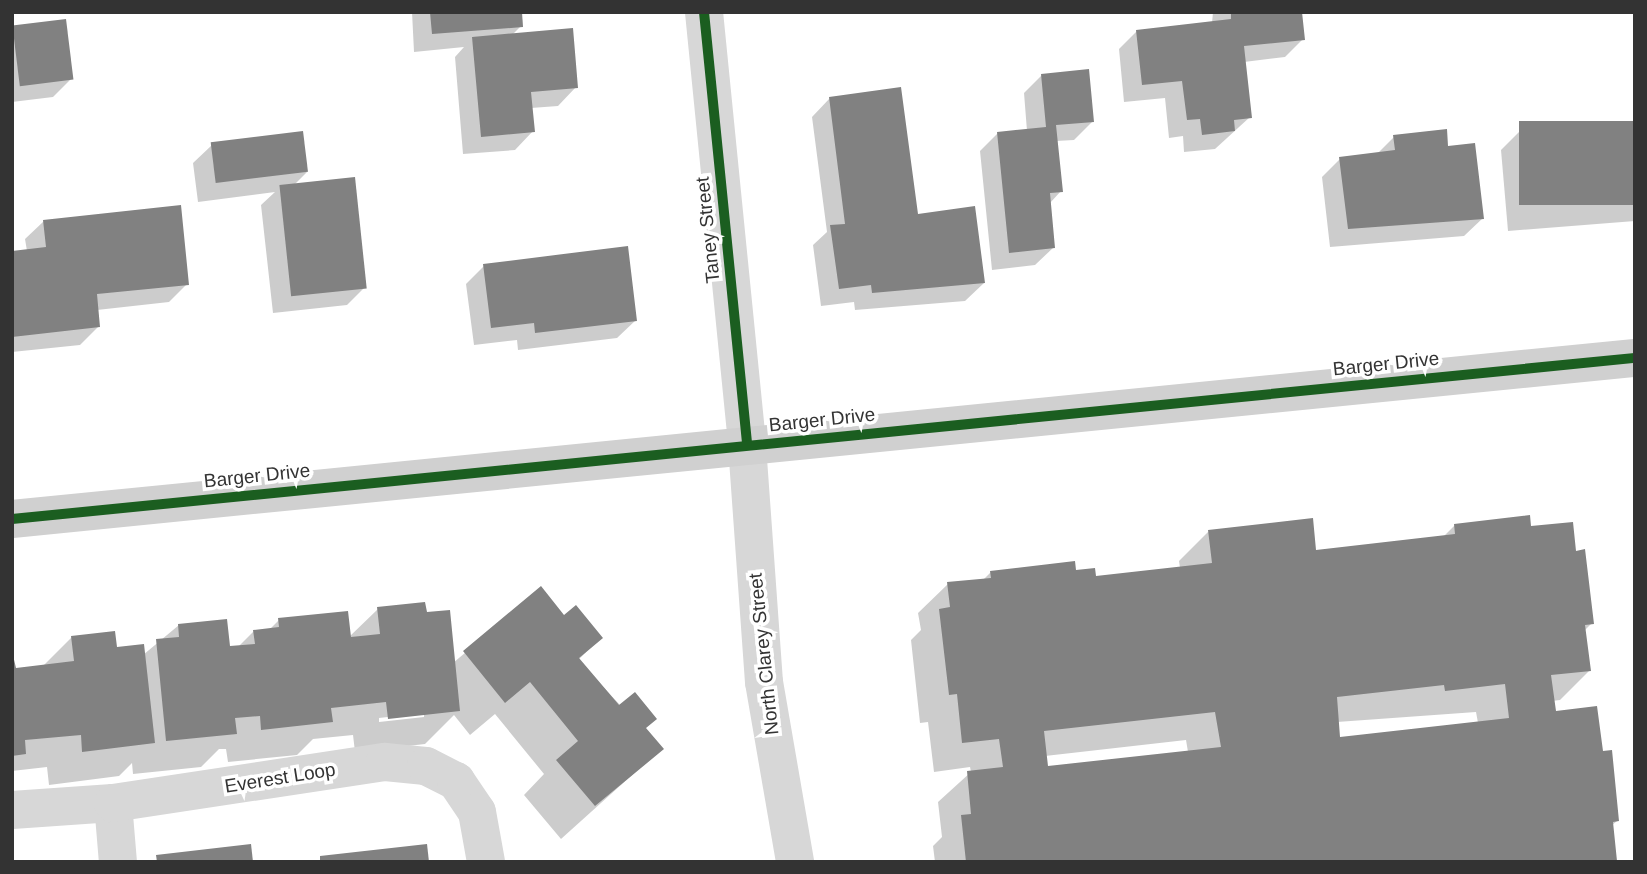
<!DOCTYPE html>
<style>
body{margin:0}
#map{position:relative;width:1647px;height:874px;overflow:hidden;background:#fff;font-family:Arial,sans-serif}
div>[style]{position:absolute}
.shadow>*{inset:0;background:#0003}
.building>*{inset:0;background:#818181;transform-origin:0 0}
.minor>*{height:38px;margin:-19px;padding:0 19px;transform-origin:19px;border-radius:19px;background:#d7d7d7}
.tertiary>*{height:38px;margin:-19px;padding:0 19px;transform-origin:19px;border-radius:19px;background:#d7d7d7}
.secondary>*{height:38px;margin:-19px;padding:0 19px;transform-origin:19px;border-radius:19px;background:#d0d0d0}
.cycleway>*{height:10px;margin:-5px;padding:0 5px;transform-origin:5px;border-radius:5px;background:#1b5e20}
span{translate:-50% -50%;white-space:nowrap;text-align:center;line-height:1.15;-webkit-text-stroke:7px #fff;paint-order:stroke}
.street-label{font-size:19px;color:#333}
.frame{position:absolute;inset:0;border:14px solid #333;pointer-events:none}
</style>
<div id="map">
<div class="shadow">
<div style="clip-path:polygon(412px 12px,520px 12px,521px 26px,512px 35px,576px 87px,558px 106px,531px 108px,533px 131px,515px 150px,463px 154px,455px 57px,464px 47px,414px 52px)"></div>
<div style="clip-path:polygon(1213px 12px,1300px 12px,1303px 39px,1285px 57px,1244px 62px,1250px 117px,1215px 149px,1184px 152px,1183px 136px,1169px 138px,1165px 98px,1124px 102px,1119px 49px,1137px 31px,1212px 23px)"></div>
<div style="clip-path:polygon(12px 26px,71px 79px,53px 97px,12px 102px)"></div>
<div style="clip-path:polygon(1042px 75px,1092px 122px,1074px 140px,1056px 141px,1061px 191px,1050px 203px,1054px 247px,1035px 265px,992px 270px,980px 151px,998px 133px,1027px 131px,1024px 93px)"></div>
<div style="clip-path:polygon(830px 98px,917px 216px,984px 283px,965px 301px,855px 310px,854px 302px,821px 306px,813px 245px,827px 232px,812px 117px)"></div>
<div style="clip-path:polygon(1635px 123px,1635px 221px,1508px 231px,1501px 150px,1519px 132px)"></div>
<div style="clip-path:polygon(1394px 137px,1447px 148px,1483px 218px,1464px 236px,1330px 247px,1322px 177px,1340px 159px,1377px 154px)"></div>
<div style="clip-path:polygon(212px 145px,307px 172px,293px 186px,365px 287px,347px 305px,273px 313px,261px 205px,275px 192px,198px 202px,193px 163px)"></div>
<div style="clip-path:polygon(44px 221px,187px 284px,169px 302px,97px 310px,98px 327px,80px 345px,12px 352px,12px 253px,27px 251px,25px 239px)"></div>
<div style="clip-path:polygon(484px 266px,636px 320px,617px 338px,518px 350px,517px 340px,474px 345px,466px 284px)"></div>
<div style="clip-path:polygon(evenodd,1455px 525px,1530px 528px,1575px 553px,1592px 623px,1584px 631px,1589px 671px,1560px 700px,1552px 701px,1554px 713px,1601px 753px,1617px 821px,1611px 826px,1614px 862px,935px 862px,933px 846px,942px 837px,938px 802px,971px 772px,970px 767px,934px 772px,928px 722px,920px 723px,911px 640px,921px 630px,918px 613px,948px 584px,983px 580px,991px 572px,1075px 572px,1095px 578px,1180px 568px,1179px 561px,1208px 532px,1315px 552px,1443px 537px,1455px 525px,1476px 712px,1478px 723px,1339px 739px,1337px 722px,1476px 712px,1455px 525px,1186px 740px,1188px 752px,1047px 768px,1045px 756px,1186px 740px)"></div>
<div style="clip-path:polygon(evenodd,541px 589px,564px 617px,601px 638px,578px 660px,661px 749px,561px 839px,524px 795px,544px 774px,495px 714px,470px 735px,454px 715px,425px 744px,355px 752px,353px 735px,313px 739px,297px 755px,228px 762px,226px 749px,219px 749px,201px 767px,133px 774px,132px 763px,119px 776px,49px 785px,47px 767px,12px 771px,12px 652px,15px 670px,43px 666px,72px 637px,143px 655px,179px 625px,228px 648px,238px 647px,254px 631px,269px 630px,279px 620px,349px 637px,378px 609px,425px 614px,453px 663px,541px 589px,424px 713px,424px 717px,379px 722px,379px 718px,424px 713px)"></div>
</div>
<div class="building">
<div style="clip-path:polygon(430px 12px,522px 12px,523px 27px,432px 34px)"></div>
<div style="clip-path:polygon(1231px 12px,1302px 12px,1305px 40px,1244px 46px,1252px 118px,1234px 120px,1235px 131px,1202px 135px,1200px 119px,1187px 120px,1182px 81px,1142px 85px,1136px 30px,1231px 19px)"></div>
<div style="left:66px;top:19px;width:61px;height:54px;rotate:83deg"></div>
<div style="clip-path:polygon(573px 28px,578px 88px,531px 92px,535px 132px,481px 137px,472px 37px)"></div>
<div style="clip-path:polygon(1089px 69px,1094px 122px,1056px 125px,1063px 192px,1050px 193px,1055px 248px,1009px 253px,997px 132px,1046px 127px,1041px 74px)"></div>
<div style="clip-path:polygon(901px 87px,918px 214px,975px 206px,985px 283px,872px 293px,871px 285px,839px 289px,830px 225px,845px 224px,829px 97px)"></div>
<div style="left:1635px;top:121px;width:84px;height:116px;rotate:90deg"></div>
<div style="clip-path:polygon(1447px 129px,1448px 146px,1475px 143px,1484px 219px,1348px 229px,1339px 157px,1395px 150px,1393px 135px)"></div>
<div style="left:303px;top:131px;width:41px;height:93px;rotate:83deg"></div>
<div style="left:355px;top:177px;width:112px;height:76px;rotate:84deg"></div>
<div style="clip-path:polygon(181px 205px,189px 285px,97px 294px,100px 327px,12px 337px,12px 251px,46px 247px,43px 220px)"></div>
<div style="clip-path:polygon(628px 246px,637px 321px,535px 333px,534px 323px,491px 328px,483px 264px)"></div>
<div style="clip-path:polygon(evenodd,1530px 515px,1531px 526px,1573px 522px,1576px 551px,1585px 549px,1594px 624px,1585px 625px,1591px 671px,1551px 675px,1556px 711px,1597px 706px,1603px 751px,1612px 750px,1619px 821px,1613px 822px,1617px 861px,966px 862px,961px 815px,971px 814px,967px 771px,1003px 767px,999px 739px,962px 743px,957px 694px,949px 695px,939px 609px,950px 607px,947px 582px,991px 578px,990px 571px,1075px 561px,1076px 570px,1095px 568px,1096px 576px,1212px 563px,1208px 530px,1313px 518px,1316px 550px,1455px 534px,1454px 524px,1530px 515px,1505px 684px,1509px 718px,1340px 737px,1337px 697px,1444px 685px,1445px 691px,1505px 684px,1530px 515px,1215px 712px,1221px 747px,1048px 766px,1044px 731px,1215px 712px)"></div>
<div style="clip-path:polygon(541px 586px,564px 615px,576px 605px,603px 638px,579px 658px,619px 705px,635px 692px,657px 719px,646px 728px,664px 749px,595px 806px,556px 760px,578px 741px,530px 682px,505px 703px,463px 651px)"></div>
<div style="clip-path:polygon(425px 602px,427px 612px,450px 610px,460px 711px,388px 719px,386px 702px,331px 708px,333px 722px,261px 730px,260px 716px,235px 718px,237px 734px,166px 741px,156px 639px,179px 637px,178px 624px,227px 619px,230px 646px,255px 644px,253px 630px,279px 627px,278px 618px,348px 611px,351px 637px,380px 634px,377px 607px)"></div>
<div style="clip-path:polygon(115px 631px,117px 647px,144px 644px,155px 743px,82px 752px,81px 735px,25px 740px,26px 754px,12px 756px,12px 651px,16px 668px,74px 661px,71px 636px)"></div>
<div style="clip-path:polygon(251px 844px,253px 862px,157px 862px,156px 855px)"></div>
<div style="clip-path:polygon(427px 844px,429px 862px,320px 862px,320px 856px)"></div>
</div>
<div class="minor">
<div style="left:747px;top:445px;width:238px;rotate:85.9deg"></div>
<div style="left:764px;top:682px;width:183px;rotate:80.2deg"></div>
<div style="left:113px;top:803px;width:59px;rotate:85.2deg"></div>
<div style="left:12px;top:810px;width:101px;rotate:-4deg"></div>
<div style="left:113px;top:803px;width:275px;rotate:-8.6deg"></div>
<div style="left:385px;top:762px;width:41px;rotate:5.6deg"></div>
<div style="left:426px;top:766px;width:34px;rotate:27deg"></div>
<div style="left:456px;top:781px;width:37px;rotate:56deg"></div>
<div style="left:477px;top:812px;width:51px;rotate:79.8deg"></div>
</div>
<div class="tertiary">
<div style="left:704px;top:12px;width:435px;rotate:84.3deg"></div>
</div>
<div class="secondary">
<div style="left:12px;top:519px;width:1631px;rotate:-5.67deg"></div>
</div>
<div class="cycleway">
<div style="left:704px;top:12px;width:435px;rotate:84.3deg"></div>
<div style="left:12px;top:519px;width:1631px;rotate:-5.67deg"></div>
</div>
<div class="street-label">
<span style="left:708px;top:230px;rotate:-96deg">Taney Street</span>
<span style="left:1386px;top:364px;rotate:-6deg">Barger Drive</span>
<span style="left:822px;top:420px;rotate:-6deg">Barger Drive</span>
<span style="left:257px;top:476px;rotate:-6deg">Barger Drive</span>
<span style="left:764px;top:654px;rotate:-96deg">North Clarey Street</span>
<span style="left:280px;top:778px;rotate:-9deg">Everest Loop</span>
</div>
<div class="frame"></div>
</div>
